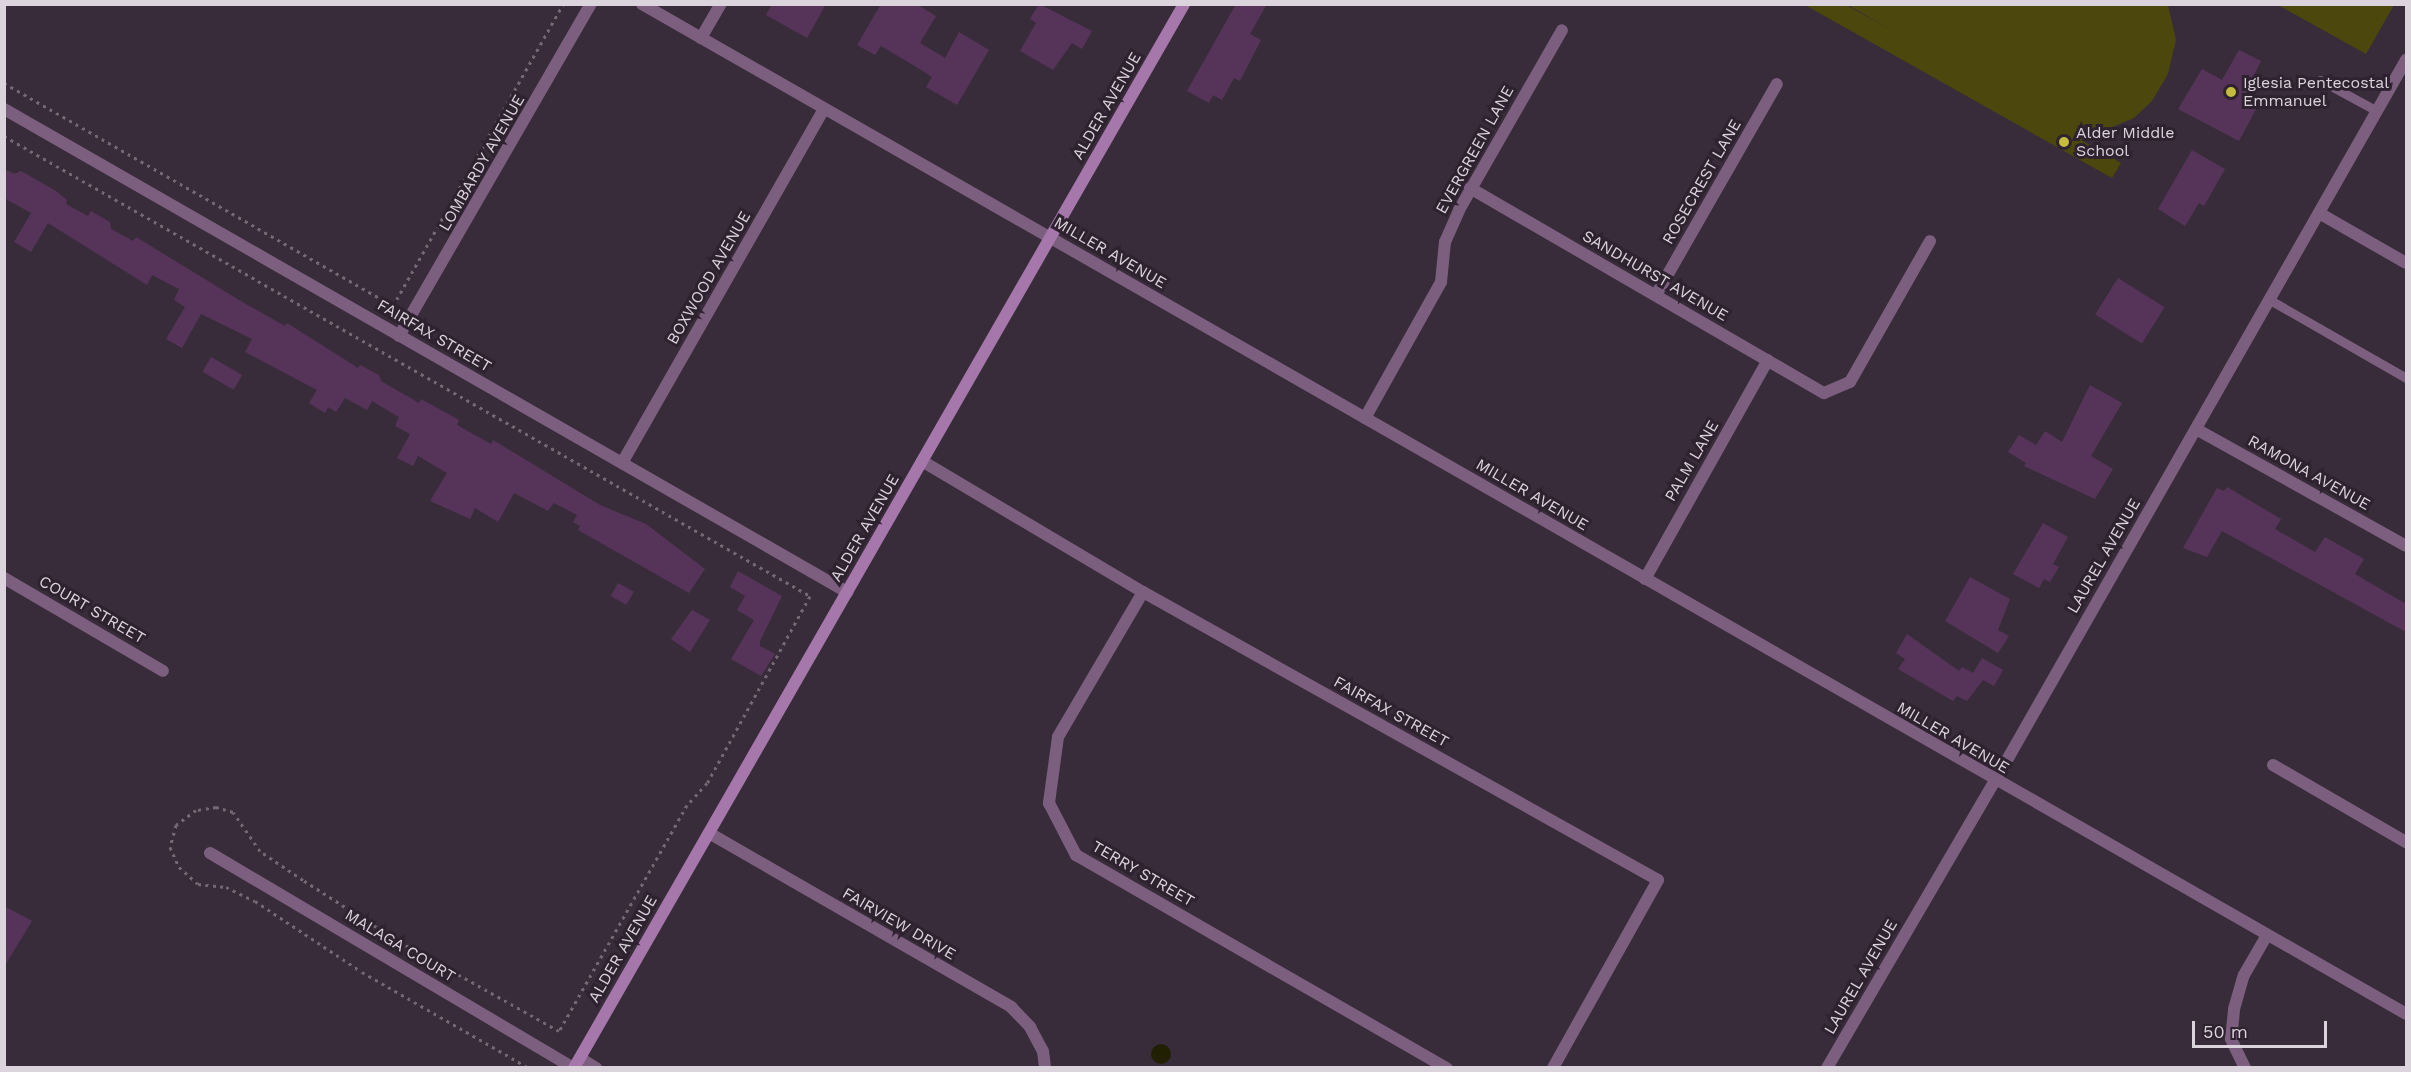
<!DOCTYPE html>
<style>
body{margin:0}
#map{position:relative;width:2411px;height:1072px;overflow:hidden;background:#392c3a;font-family:"Work Sans",sans-serif}
div>[style]{position:absolute}
.green>*{inset:0;background:#4b470d}
.water>*{inset:0;background:#222003}
.round{border-radius:50%}
.building>*{inset:0;background:#56345a;transform-origin:0 0}
.path>*{height:3px;margin-top:-1.5px;transform-origin:0;background:repeating-linear-gradient(90deg,#736874 0 3px,transparent 0 7.5px)}
.service>*{height:9px;margin:-4.5px;padding:0 4.5px;transform-origin:4.5px;border-radius:4.5px;background:#7c5f7f}
.minor>*{height:12px;margin:-6px;padding:0 6px;transform-origin:6px;border-radius:6px;background:#7c5f7f}
.tertiary>*{height:12px;margin:-6px;padding:0 6px;transform-origin:6px;border-radius:6px;background:#7c5f7f}
.secondary>*{height:12px;margin:-6px;padding:0 6px;transform-origin:6px;border-radius:6px;background:#a577ab}
.dots>*{width:16px;height:16px;translate:-50% -50%;box-sizing:border-box;border:3px solid #2f2230;border-radius:50%}
span{translate:-50% -50%;white-space:nowrap;text-align:center;line-height:1.15;-webkit-text-stroke:6px #2f2230;paint-order:stroke}
.poi-label{font-size:16px;color:#dcd4dd}
.left{translate:0 -50%;text-align:left}
.street-label{font-size:16px;color:#dcd4dd}
.frame{position:absolute;inset:0;border:6px solid #dcd4dd;pointer-events:none}
.scale{position:absolute;left:2192px;top:1021px;width:135px;height:27px;box-sizing:border-box;border:3px solid #dcd4dd;border-top:0;padding-left:8px;font-size:18px;line-height:21px;white-space:nowrap;color:#dcd4dd;-webkit-text-stroke:4px #2f2230;paint-order:stroke}
</style>
<div id="map">
<div class="green">
<div style="clip-path:polygon(1805px 5px,1846px 5px,1889px 29px,1848px 5px,2168px 5px,2176px 40px,2168px 74px,2152px 101px,2134px 118px,2081px 140px,2121px 163px,2112px 178px)"></div>
<div style="clip-path:polygon(2278px 5px,2394px 4px,2394px 5px,2366px 54px)"></div>
</div>
<div class="water">
<div class="round" style="left:1151px;top:1044px;width:20px;height:20px"></div>
</div>
<div class="building">
<div style="clip-path:polygon(772px 4px,826px 4px,807px 38px,766px 15px)"></div>
<div style="clip-path:polygon(881px 4px,916px 4px,936px 16px,920px 43px,945px 58px,959px 32px,989px 50px,957px 105px,926px 87px,932px 77px,918px 68px,881px 46px,875px 55px,857px 45px)"></div>
<div style="clip-path:polygon(1039px 4px,1092px 31px,1082px 49px,1072px 43px,1053px 70px,1020px 51px,1036px 23px,1030px 19px)"></div>
<div style="clip-path:polygon(1236px 4px,1267px 4px,1250px 34px,1261px 40px,1240px 81px,1234px 78px,1222px 100px,1213px 95px,1209px 103px,1187px 91px)"></div>
<div style="clip-path:polygon(2239px 50px,2261px 61px,2254px 75px,2262px 79px,2253px 96px,2261px 100px,2239px 141px,2178px 109px,2202px 69px,2222px 80px)"></div>
<div style="clip-path:polygon(2192px 150px,2225px 169px,2204px 206px,2199px 203px,2185px 226px,2158px 209px)"></div>
<div style="clip-path:polygon(4px 169px,14px 174px,21px 171px,56px 191px,67px 200px,66px 204px,88px 216px,91px 211px,110px 222px,111px 229px,133px 241px,136px 237px,244px 303px,285px 326px,287px 323px,358px 368px,360px 365px,379px 375px,381px 381px,419px 403px,421px 399px,459px 420px,457px 425px,491px 444px,493px 440px,600px 505px,646px 524px,705px 569px,689px 593px,578px 530px,580px 526px,573px 522px,577px 515px,554px 503px,548px 511px,514px 493px,498px 522px,475px 508px,470px 519px,430px 501px,447px 473px,418px 456px,413px 466px,397px 458px,410px 434px,395px 426px,399px 417px,372px 401px,367px 410px,345px 398px,336px 412px,328px 407px,325px 413px,309px 403px,317px 390px,245px 352px,252px 339px,201px 314px,182px 348px,166px 339px,185px 307px,174px 300px,179px 289px,152px 275px,147px 285px,48px 223px,31px 252px,14px 242px,31px 213px,4px 198px)"></div>
<div style="left:2118px;top:278px;width:55px;height:43px;rotate:32deg"></div>
<div style="left:211px;top:357px;width:36px;height:17px;rotate:30deg"></div>
<div style="clip-path:polygon(2090px 385px,2122px 403px,2091px 456px,2113px 469px,2095px 499px,2024px 466px,2026px 463px,2008px 452px,2019px 435px,2036px 445px,2045px 431px,2062px 442px)"></div>
<div style="clip-path:polygon(2227px 487px,2281px 519px,2275px 529px,2315px 552px,2325px 537px,2364px 559px,2355px 574px,2406px 604px,2406px 632px,2222px 531px,2207px 557px,2183px 548px,2217px 488px,2224px 491px)"></div>
<div style="clip-path:polygon(2043px 523px,2068px 537px,2053px 564px,2059px 567px,2050px 582px,2044px 579px,2039px 588px,2013px 574px)"></div>
<div style="clip-path:polygon(738px 571px,782px 596px,760px 641px,760px 646px,775px 654px,761px 676px,731px 659px,754px 620px,737px 610px,745px 596px,730px 587px)"></div>
<div style="clip-path:polygon(1970px 577px,2010px 599px,1998px 630px,2009px 636px,1998px 653px,1945px 621px)"></div>
<div style="left:618px;top:583px;width:18px;height:15px;rotate:29deg"></div>
<div style="clip-path:polygon(692px 610px,710px 620px,690px 652px,671px 639px)"></div>
<div style="clip-path:polygon(1907px 634px,1959px 671px,1962px 667px,1973px 673px,1982px 658px,2003px 670px,1994px 686px,1983px 680px,1967px 701px,1957px 696px,1953px 701px,1898px 669px,1905px 659px,1896px 653px)"></div>
<div style="clip-path:polygon(4px 906px,32px 921px,4px 967px)"></div>
</div>
<div class="path">
<div style="left:4px;top:83px;width:448px;rotate:29.8deg"></div>
<div style="left:393px;top:306px;width:347px;rotate:-60.6deg"></div>
<div style="left:4px;top:136px;width:928px;rotate:29.71deg"></div>
<div style="left:810px;top:596px;width:213px;rotate:118.8deg"></div>
<div style="left:707px;top:783px;width:30px;rotate:132deg"></div>
<div style="left:687px;top:805px;width:260px;rotate:119.5deg"></div>
<div style="left:559px;top:1031px;width:188px;rotate:-150.7deg"></div>
<div style="left:395px;top:939px;width:109px;rotate:-147.3deg"></div>
<div style="left:303px;top:880px;width:52px;rotate:-146deg"></div>
<div style="left:260px;top:851px;width:47px;rotate:-124.7deg"></div>
<div style="left:233px;top:812px;width:18px;rotate:-164deg"></div>
<div style="left:216px;top:807px;width:20px;rotate:171deg"></div>
<div style="left:196px;top:810px;width:25px;rotate:143deg"></div>
<div style="left:176px;top:825px;width:23px;rotate:105deg"></div>
<div style="left:170px;top:847px;width:22px;rotate:66deg"></div>
<div style="left:179px;top:867px;width:25px;rotate:42deg"></div>
<div style="left:198px;top:884px;width:28px;rotate:6deg"></div>
<div style="left:226px;top:887px;width:32px;rotate:26deg"></div>
<div style="left:255px;top:901px;width:128px;rotate:33.6deg"></div>
<div style="left:362px;top:972px;width:193px;rotate:29.9deg"></div>
</div>
<div class="service">
<div style="left:2320px;top:80px;width:65px;rotate:28.5deg"></div>
<div style="left:2270px;top:300px;width:157px;rotate:29.8deg"></div>
</div>
<div class="minor">
<div style="left:701px;top:38px;width:39px;rotate:-60deg"></div>
<div style="left:4px;top:109px;width:972px;rotate:29.81deg"></div>
<div style="left:1470px;top:188px;width:409px;rotate:30.1deg"></div>
<div style="left:1824px;top:393px;width:28px;rotate:-23deg"></div>
<div style="left:1850px;top:382px;width:162px;rotate:-60.4deg"></div>
<div style="left:2319px;top:213px;width:100px;rotate:29.9deg"></div>
<div style="left:1656px;top:295px;width:243px;rotate:-60.2deg"></div>
<div style="left:399px;top:336px;width:384px;rotate:-60deg"></div>
<div style="left:1365px;top:418px;width:156px;rotate:-60.8deg"></div>
<div style="left:1441px;top:282px;width:40px;rotate:-84.3deg"></div>
<div style="left:1445px;top:242px;width:35px;rotate:-66deg"></div>
<div style="left:1459px;top:210px;width:207px;rotate:-60.2deg"></div>
<div style="left:2196px;top:429px;width:240px;rotate:29.1deg"></div>
<div style="left:922px;top:461px;width:257px;rotate:30.7deg"></div>
<div style="left:1143px;top:592px;width:590px;rotate:29.21deg"></div>
<div style="left:1658px;top:880px;width:215px;rotate:119.2deg"></div>
<div style="left:622px;top:463px;width:408px;rotate:-60.3deg"></div>
<div style="left:4px;top:578px;width:184px;rotate:30.3deg"></div>
<div style="left:1645px;top:579px;width:251px;rotate:-60.7deg"></div>
<div style="left:1143px;top:592px;width:168px;rotate:120.4deg"></div>
<div style="left:1058px;top:737px;width:67px;rotate:97.8deg"></div>
<div style="left:1049px;top:803px;width:59px;rotate:62.6deg"></div>
<div style="left:1076px;top:855px;width:428px;rotate:29.9deg"></div>
<div style="left:2273px;top:765px;width:154px;rotate:30.1deg"></div>
<div style="left:709px;top:833px;width:349px;rotate:29.9deg"></div>
<div style="left:1011px;top:1007px;width:28px;rotate:46deg"></div>
<div style="left:1030px;top:1027px;width:27px;rotate:62deg"></div>
<div style="left:1043px;top:1051px;width:17px;rotate:83deg"></div>
<div style="left:210px;top:853px;width:423px;rotate:30.6deg"></div>
<div style="left:580px;top:1058px;width:19px;rotate:32deg"></div>
<div style="left:1827px;top:1068px;width:333px;rotate:-59.7deg"></div>
<div style="left:1995px;top:781px;width:830px;rotate:-60.32deg"></div>
<div style="left:2245px;top:1068px;width:32px;rotate:-116deg"></div>
<div style="left:2231px;top:1039px;width:30px;rotate:-84deg"></div>
<div style="left:2234px;top:1009px;width:35px;rotate:-74deg"></div>
<div style="left:2244px;top:975px;width:46px;rotate:-60.1deg"></div>
</div>
<div class="tertiary">
<div style="left:642px;top:4px;width:2033px;rotate:29.79deg"></div>
</div>
<div class="secondary">
<div style="left:574px;top:1068px;width:1226px;rotate:-60.17deg"></div>
</div>
<div class="dots">
<div style="left:2231px;top:92px;background:#c5bc3d"></div>
<div style="left:2064px;top:142px;background:#c5bc3d"></div>
</div>
<div class="poi-label">
<span class="left" style="left:2243px;top:92px">Iglesia Pentecostal<br>Emmanuel</span>
<span class="left" style="left:2076px;top:142px">Alder Middle<br>School</span>
</div>
<div class="street-label">
<span style="left:1107px;top:106px;rotate:-60deg">ALDER AVENUE</span>
<span style="left:1475px;top:150px;rotate:-61deg">EVERGREEN LANE</span>
<span style="left:482px;top:163px;rotate:-60deg">LOMBARDY AVENUE</span>
<span style="left:1702px;top:182px;rotate:-60deg">ROSECREST LANE</span>
<span style="left:1110px;top:253px;rotate:30deg">MILLER AVENUE</span>
<span style="left:1655px;top:276px;rotate:30deg">SANDHURST AVENUE</span>
<span style="left:709px;top:278px;rotate:-60deg">BOXWOOD AVENUE</span>
<span style="left:434px;top:336px;rotate:30deg">FAIRFAX STREET</span>
<span style="left:1692px;top:461px;rotate:-60deg">PALM LANE</span>
<span style="left:2309px;top:473px;rotate:29deg">RAMONA AVENUE</span>
<span style="left:1532px;top:495px;rotate:30deg">MILLER AVENUE</span>
<span style="left:865px;top:528px;rotate:-60deg">ALDER AVENUE</span>
<span style="left:2104px;top:556px;rotate:-60deg">LAUREL AVENUE</span>
<span style="left:92px;top:610px;rotate:30deg">COURT STREET</span>
<span style="left:1391px;top:712px;rotate:29deg">FAIRFAX STREET</span>
<span style="left:1953px;top:738px;rotate:30deg">MILLER AVENUE</span>
<span style="left:1143px;top:874px;rotate:30deg">TERRY STREET</span>
<span style="left:899px;top:924px;rotate:30deg">FAIRVIEW DRIVE</span>
<span style="left:400px;top:946px;rotate:31deg">MALAGA COURT</span>
<span style="left:623px;top:949px;rotate:-60deg">ALDER AVENUE</span>
<span style="left:1861px;top:977px;rotate:-60deg">LAUREL AVENUE</span>
</div>
<div class="frame"></div>
<div class="scale">50 m</div>
</div>
